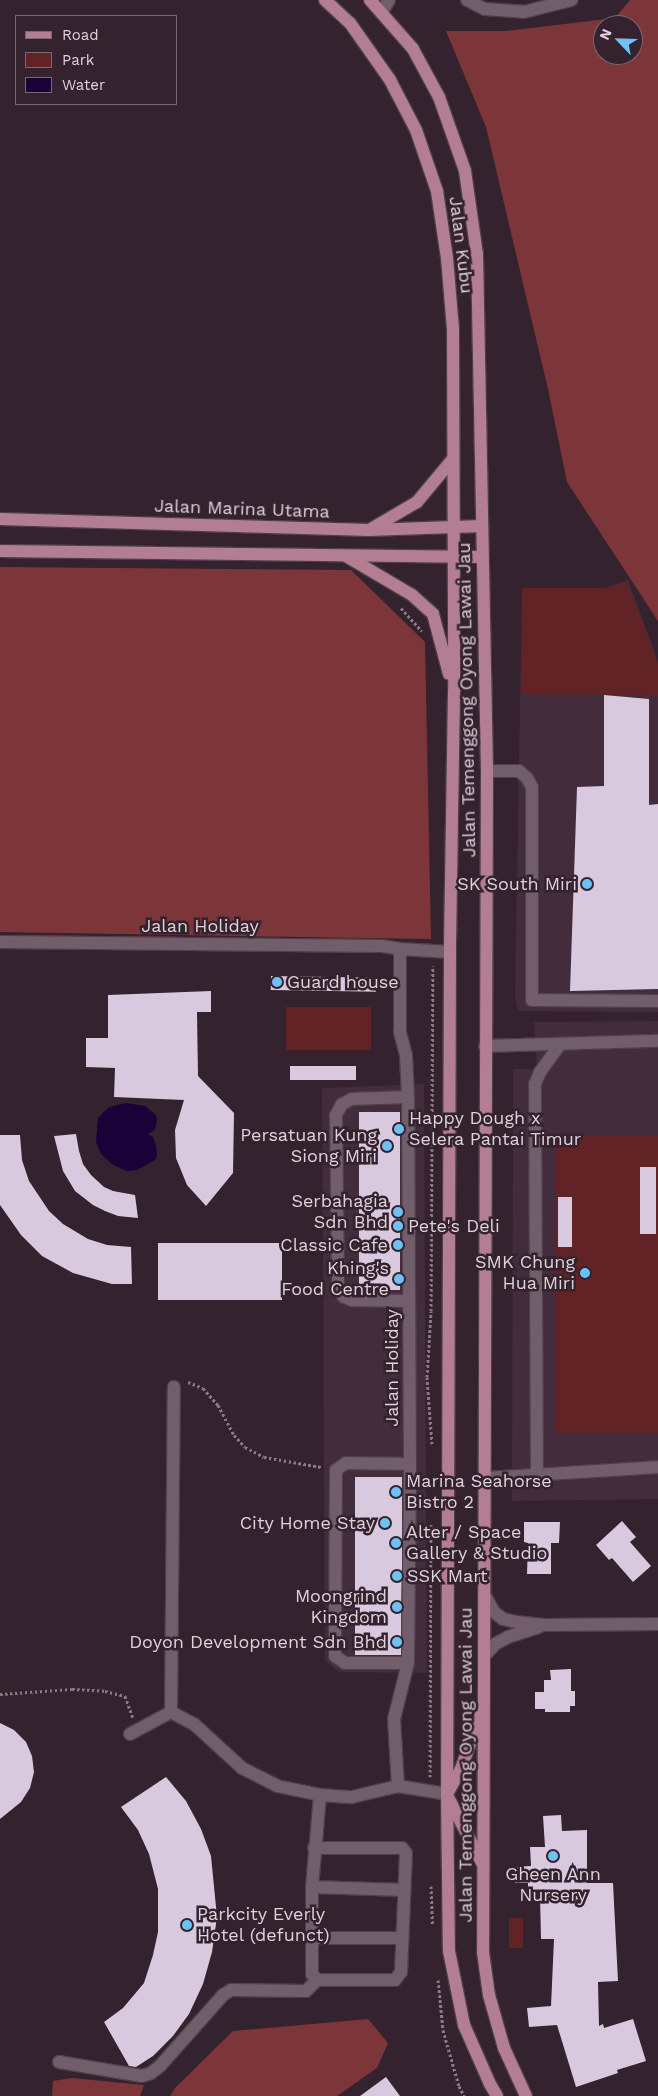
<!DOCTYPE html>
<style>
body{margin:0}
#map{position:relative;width:658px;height:2096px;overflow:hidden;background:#34222e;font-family:"Work Sans",sans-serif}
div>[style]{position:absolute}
.built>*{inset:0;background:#432c3c}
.green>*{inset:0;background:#612326;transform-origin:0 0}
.forest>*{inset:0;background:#7c3639}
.water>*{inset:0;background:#1a0238}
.building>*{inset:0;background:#d9c9de;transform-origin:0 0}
.path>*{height:3px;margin-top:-1.5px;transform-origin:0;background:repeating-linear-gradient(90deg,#897a83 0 2.5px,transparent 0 5px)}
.roads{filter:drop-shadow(1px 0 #4e3f49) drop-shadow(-1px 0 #4e3f49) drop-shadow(0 1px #4e3f49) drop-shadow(0 -1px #4e3f49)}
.minor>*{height:12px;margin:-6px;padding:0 6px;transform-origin:6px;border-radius:6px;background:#725e6b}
.major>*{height:12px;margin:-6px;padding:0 6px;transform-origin:6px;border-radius:6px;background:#b37e91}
.dots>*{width:14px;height:14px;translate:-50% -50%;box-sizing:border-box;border:2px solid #34222e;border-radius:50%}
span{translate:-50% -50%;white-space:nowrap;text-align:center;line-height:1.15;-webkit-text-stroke:5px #34222e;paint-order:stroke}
.street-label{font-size:18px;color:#dfd3da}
.poi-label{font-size:18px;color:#dfd3da}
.right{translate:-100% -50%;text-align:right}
.left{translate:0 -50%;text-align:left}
.legend{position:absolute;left:15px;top:15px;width:162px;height:90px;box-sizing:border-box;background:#34222e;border:1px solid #786973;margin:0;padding:6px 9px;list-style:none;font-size:15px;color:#dfd3da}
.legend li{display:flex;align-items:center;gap:10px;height:25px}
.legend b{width:25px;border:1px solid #786973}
.north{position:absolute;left:593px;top:15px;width:50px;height:50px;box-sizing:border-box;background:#34222e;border:1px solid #786973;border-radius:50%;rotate:294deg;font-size:14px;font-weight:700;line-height:20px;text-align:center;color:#dfd3da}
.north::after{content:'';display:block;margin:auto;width:18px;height:22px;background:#6dc2f3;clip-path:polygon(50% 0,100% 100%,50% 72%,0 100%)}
</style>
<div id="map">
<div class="built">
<div style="clip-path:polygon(628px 580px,658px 661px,658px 1012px,518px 1011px,515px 997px,522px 588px,605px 588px)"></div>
<div style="clip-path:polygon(658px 1021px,658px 1499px,512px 1501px,513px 1069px,537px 1069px,534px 1022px)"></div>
<div style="clip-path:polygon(424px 1084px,427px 1673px,338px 1672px,325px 1660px,322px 1088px)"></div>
</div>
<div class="green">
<div style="clip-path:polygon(627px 582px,658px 663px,658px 695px,521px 694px,522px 588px,605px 588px)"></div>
<div style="left:371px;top:1007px;width:43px;height:85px;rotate:90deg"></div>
<div style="left:658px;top:1135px;width:298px;height:102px;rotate:90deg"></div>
<div style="left:509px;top:1918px;width:14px;height:30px"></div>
</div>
<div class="forest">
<div style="clip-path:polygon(evenodd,630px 0,658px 0,658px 621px,567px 482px,548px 389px,486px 127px,446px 31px,506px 31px,615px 18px,630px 0,603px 25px,633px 25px,633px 55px,603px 55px,603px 25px)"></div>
<div style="clip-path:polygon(0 567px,351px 570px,425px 642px,431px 939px,0 932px)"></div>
<div style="clip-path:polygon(368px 2019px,388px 2043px,377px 2068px,337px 2096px,170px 2096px,175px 2088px,233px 2031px)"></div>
<div style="clip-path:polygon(72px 2078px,144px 2085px,140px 2096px,52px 2096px,53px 2081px)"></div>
</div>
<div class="water">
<div style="clip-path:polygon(126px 1103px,145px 1106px,156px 1115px,157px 1120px,155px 1130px,148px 1134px,153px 1137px,156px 1145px,157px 1155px,155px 1160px,137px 1170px,127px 1171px,113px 1165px,101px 1154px,96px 1142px,98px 1118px,109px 1107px)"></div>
</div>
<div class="building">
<div style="clip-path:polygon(604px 695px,649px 699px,649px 805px,658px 804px,658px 989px,570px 991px,577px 787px,604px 786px)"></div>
<div style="left:271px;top:976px;width:105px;height:14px;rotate:1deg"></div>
<div style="clip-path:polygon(211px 991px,211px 1012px,197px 1012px,198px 1076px,234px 1113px,233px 1173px,206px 1206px,187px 1185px,176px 1158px,175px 1130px,184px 1100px,114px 1097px,115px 1068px,86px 1067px,86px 1038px,108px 1038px,108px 995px)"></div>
<div style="left:356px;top:1066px;width:14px;height:66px;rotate:90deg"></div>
<div style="left:359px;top:1112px;width:41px;height:178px"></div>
<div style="clip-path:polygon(76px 1134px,79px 1151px,83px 1164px,91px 1175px,104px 1187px,113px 1191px,135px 1195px,138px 1218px,118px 1216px,105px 1211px,93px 1205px,75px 1191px,63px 1171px,54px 1136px)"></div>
<div style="clip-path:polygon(0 1135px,20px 1135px,22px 1160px,29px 1181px,49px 1211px,63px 1224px,88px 1239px,107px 1245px,131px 1247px,132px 1284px,112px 1284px,73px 1273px,42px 1256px,21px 1235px,0 1205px)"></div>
<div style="left:656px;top:1167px;width:67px;height:16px;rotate:90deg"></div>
<div style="left:558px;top:1197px;width:14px;height:50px"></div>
<div style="left:282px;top:1243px;width:57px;height:124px;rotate:90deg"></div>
<div style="left:355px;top:1477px;width:47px;height:178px"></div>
<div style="clip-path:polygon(622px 1521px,636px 1537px,630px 1542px,651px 1566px,633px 1582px,612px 1558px,609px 1560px,596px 1545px)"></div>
<div style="clip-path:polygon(524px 1522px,560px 1522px,559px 1543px,551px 1543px,551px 1574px,527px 1574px,528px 1543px,524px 1542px)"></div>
<div style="clip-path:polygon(571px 1669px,571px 1691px,575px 1691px,575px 1706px,570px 1706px,570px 1712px,545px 1712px,545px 1709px,535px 1709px,535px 1692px,544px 1692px,544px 1680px,551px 1680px,550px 1670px)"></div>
<div style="clip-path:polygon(0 1723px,14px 1730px,26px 1742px,32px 1756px,34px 1772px,30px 1788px,21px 1802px,0 1819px)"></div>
<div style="clip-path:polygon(166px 1777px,186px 1801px,201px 1829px,211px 1856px,217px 1917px,212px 1952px,203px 1984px,189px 2014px,173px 2036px,153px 2056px,136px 2067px,129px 2066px,104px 2022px,123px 2008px,144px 1983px,153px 1955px,158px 1932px,158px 1889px,149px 1854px,138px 1830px,121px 1807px)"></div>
<div style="clip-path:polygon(561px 1815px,562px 1831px,587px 1830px,587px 1883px,613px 1883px,618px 1981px,598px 1982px,599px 2026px,603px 2024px,604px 2028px,633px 2019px,646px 2061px,617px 2070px,618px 2073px,576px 2087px,557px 2025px,529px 2027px,527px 2008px,551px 2006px,554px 1939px,541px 1939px,540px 1897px,528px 1897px,528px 1883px,515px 1883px,514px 1867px,531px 1866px,530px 1847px,545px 1847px,543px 1816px)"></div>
<div style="clip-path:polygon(386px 2077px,400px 2096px,360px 2096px)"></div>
</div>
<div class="path">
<div style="left:401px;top:608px;width:31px;rotate:48deg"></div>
<div style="left:188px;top:1382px;width:16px;rotate:22deg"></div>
<div style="left:203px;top:1388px;width:23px;rotate:49deg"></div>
<div style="left:218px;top:1405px;width:34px;rotate:62deg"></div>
<div style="left:234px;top:1435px;width:16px;rotate:47deg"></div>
<div style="left:245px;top:1447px;width:21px;rotate:28deg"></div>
<div style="left:264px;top:1457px;width:58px;rotate:10deg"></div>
<div style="left:432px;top:1444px;width:67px;rotate:-94.3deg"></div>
<div style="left:427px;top:1377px;width:66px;rotate:-86.5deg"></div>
<div style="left:431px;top:1311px;width:345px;rotate:-89.7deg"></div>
<div style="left:0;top:1694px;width:72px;rotate:-4deg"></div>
<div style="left:72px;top:1689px;width:33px;rotate:3deg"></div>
<div style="left:105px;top:1691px;width:21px;rotate:14deg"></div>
<div style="left:125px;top:1696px;width:23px;rotate:70deg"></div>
<div style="left:430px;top:1777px;width:254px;rotate:-89.8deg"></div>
<div style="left:431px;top:1886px;width:38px;rotate:88deg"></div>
<div style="left:438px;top:1980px;width:50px;rotate:84.3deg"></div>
<div style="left:443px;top:2030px;width:58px;rotate:74.1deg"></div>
<div style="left:459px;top:2086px;width:11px;rotate:63deg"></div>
</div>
<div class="roads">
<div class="minor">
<div style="left:467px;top:0;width:20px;rotate:27deg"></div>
<div style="left:485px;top:9px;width:39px;rotate:4deg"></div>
<div style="left:524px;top:12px;width:49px;rotate:-14.3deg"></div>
<div style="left:381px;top:13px;width:15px;rotate:-58deg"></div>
<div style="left:487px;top:771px;width:32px"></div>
<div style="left:519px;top:771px;width:11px;rotate:41deg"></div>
<div style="left:527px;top:778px;width:10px;rotate:61deg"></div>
<div style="left:532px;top:787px;width:213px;rotate:90deg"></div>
<div style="left:532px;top:1000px;width:126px;rotate:0.5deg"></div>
<div style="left:0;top:942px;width:382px;rotate:0.6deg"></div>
<div style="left:382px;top:946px;width:18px;rotate:9deg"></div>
<div style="left:400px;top:949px;width:50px;rotate:3.4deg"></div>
<div style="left:485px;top:1046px;width:173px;rotate:-1.7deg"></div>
<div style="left:408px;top:1097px;width:56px;rotate:178deg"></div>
<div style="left:352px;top:1099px;width:11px;rotate:153deg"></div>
<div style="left:342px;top:1104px;width:13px;rotate:119deg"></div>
<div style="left:336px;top:1115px;width:175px;rotate:89.3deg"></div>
<div style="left:338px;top:1290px;width:9px;rotate:49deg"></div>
<div style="left:344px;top:1297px;width:9px;rotate:21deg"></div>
<div style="left:352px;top:1300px;width:57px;rotate:1deg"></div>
<div style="left:537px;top:1474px;width:390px;rotate:-90.3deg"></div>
<div style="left:535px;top:1084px;width:13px;rotate:-67deg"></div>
<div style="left:540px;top:1072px;width:34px;rotate:-54deg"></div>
<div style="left:485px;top:1478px;width:173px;rotate:-3.6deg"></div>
<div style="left:484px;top:1594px;width:21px;rotate:61deg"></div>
<div style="left:494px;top:1612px;width:11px;rotate:38deg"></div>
<div style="left:503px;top:1619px;width:13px;rotate:13deg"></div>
<div style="left:516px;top:1622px;width:30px;rotate:6deg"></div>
<div style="left:546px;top:1625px;width:112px;rotate:-0.5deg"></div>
<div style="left:484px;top:1656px;width:16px;rotate:-47deg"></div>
<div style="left:495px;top:1644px;width:15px;rotate:-28deg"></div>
<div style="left:508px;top:1637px;width:33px;rotate:-18deg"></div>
<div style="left:408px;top:1663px;width:63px;rotate:180deg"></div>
<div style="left:345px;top:1663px;width:12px;rotate:-145deg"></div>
<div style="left:335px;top:1656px;width:186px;rotate:-89.7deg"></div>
<div style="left:336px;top:1470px;width:12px;rotate:-35deg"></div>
<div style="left:346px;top:1463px;width:64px;rotate:0.9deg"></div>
<div style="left:171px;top:1712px;width:325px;rotate:-89.5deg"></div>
<div style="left:171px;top:1712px;width:26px;rotate:28deg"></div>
<div style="left:194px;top:1724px;width:65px;rotate:42.5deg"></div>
<div style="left:242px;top:1768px;width:39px;rotate:27deg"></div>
<div style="left:277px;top:1786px;width:44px;rotate:11.8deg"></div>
<div style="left:320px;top:1795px;width:32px;rotate:4deg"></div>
<div style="left:352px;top:1797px;width:47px;rotate:-13.4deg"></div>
<div style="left:398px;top:1786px;width:50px;rotate:9.3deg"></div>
<div style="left:130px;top:1734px;width:47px;rotate:-28.2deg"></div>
<div style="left:398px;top:1786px;width:67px;rotate:-93.4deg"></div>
<div style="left:394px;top:1719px;width:58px;rotate:-76deg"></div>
<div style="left:408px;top:1663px;width:199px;rotate:-89.4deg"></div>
<div style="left:410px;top:1464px;width:367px;rotate:-90.3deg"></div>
<div style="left:408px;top:1097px;width:42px;rotate:-92.7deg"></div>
<div style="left:406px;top:1055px;width:24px;rotate:-105deg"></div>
<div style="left:400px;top:1032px;width:83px;rotate:-90deg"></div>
<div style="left:312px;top:1887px;width:92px;rotate:1.9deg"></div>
<div style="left:312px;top:1938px;width:90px"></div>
<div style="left:317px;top:1980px;width:8px;rotate:-130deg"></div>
<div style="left:312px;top:1974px;width:87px;rotate:-90deg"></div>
<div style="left:312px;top:1887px;width:92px;rotate:-85deg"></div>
<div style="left:59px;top:2062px;width:84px;rotate:9.6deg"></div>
<div style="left:142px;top:2076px;width:9px;rotate:-18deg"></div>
<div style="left:151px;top:2073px;width:11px;rotate:-38deg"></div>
<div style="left:160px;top:2066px;width:95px;rotate:-48.4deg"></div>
<div style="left:223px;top:1995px;width:9px;rotate:-32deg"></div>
<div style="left:231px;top:1990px;width:75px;rotate:0.8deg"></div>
<div style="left:306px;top:1991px;width:16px;rotate:-45deg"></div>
<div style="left:317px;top:1980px;width:78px"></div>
<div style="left:395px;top:1980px;width:10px;rotate:-53deg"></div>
<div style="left:401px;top:1972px;width:119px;rotate:-87.6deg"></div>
<div style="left:406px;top:1853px;width:6px;rotate:-129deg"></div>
<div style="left:402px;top:1848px;width:88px;rotate:180deg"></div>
</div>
<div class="major">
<div style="left:325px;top:0;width:34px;rotate:43deg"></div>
<div style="left:350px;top:23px;width:70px;rotate:54.9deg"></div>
<div style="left:390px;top:80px;width:56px;rotate:62.5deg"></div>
<div style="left:416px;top:130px;width:65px;rotate:71deg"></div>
<div style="left:437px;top:191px;width:68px;rotate:81.5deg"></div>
<div style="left:447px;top:258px;width:71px;rotate:85.2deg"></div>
<div style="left:453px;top:329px;width:362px;rotate:89.8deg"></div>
<div style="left:454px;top:691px;width:261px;rotate:90.9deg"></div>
<div style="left:450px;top:952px;width:842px;rotate:90.2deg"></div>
<div style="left:447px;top:1794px;width:157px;rotate:89.3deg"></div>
<div style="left:449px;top:1951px;width:76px;rotate:78.5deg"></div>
<div style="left:464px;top:2025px;width:64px;rotate:66.2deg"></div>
<div style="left:490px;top:2084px;width:14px;rotate:60deg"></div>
<div style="left:370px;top:0;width:65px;rotate:48.7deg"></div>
<div style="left:413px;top:49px;width:55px;rotate:61.6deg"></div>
<div style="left:439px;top:97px;width:78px;rotate:70.6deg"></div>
<div style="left:465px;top:171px;width:84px;rotate:81.8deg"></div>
<div style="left:477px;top:254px;width:517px;rotate:88.89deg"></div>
<div style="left:487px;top:771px;width:1181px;rotate:90.19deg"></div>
<div style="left:483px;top:1952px;width:43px;rotate:82.1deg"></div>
<div style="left:489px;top:1995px;width:55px;rotate:74.2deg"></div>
<div style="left:504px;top:2048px;width:53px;rotate:65.4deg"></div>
<div style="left:0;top:519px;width:369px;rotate:1.7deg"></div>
<div style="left:369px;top:530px;width:113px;rotate:-2deg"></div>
<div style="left:371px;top:529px;width:53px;rotate:-30.4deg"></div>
<div style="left:417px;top:502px;width:55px;rotate:-50.2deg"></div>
<div style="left:0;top:551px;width:482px;rotate:0.7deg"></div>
<div style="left:346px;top:556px;width:77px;rotate:30.6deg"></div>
<div style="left:412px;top:595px;width:28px;rotate:42deg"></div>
<div style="left:433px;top:614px;width:62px;rotate:75.1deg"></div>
<div style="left:447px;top:1794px;width:29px;rotate:-61deg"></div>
<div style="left:461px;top:1769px;width:56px;rotate:-70.3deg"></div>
<div style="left:449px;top:1799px;width:70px;rotate:62.7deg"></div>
</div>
</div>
<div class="dots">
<div style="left:587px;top:884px;background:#6dc2f3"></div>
<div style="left:277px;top:982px;background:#6dc2f3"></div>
<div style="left:399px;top:1129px;background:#6dc2f3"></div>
<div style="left:387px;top:1146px;background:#6dc2f3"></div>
<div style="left:398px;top:1212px;background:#6dc2f3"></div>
<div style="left:398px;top:1226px;background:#6dc2f3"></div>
<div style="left:398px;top:1245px;background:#6dc2f3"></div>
<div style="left:585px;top:1273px;background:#6dc2f3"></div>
<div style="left:399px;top:1279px;background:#6dc2f3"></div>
<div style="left:396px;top:1492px;background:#6dc2f3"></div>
<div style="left:385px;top:1523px;background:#6dc2f3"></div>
<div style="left:396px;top:1543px;background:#6dc2f3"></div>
<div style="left:397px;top:1576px;background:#6dc2f3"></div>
<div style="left:397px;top:1607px;background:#6dc2f3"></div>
<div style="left:397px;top:1642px;background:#6dc2f3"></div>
<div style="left:553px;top:1856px;background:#6dc2f3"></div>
<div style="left:187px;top:1925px;background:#6dc2f3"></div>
</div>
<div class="street-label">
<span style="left:461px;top:245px;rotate:83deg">Jalan Kubu</span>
<span style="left:242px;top:509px;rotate:2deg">Jalan Marina Utama</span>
<span style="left:467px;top:700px;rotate:-91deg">Jalan Temenggong Oyong Lawai Jau</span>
<span style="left:200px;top:926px">Jalan Holiday</span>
<span style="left:392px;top:1368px;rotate:-90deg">Jalan Holiday</span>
<span style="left:466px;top:1765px;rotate:-90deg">Jalan Temenggong Oyong Lawai Jau</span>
</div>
<div class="poi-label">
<span class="right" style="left:577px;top:884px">SK South Miri</span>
<span class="left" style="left:287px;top:982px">Guard house</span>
<span class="left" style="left:409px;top:1129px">Happy Dough x<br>Selera Pantai Timur</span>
<span class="right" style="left:377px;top:1146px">Persatuan Kung<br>Siong Miri</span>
<span class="right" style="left:388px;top:1212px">Serbahagia<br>Sdn Bhd</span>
<span class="left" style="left:408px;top:1226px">Pete's Deli</span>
<span class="right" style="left:388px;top:1245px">Classic Cafe</span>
<span class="right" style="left:575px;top:1273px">SMK Chung<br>Hua Miri</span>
<span class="right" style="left:389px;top:1279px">Khing's<br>Food Centre</span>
<span class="left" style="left:406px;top:1492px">Marina Seahorse<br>Bistro 2</span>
<span class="right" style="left:375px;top:1523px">City Home Stay</span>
<span class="left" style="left:406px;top:1543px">Alter / Space<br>Gallery &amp; Studio</span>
<span class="left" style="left:407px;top:1576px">SSK Mart</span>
<span class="right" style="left:387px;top:1607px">Moongrind<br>Kingdom</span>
<span class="right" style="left:387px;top:1642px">Doyon Development Sdn Bhd</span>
<span style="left:553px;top:1885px">Gheen Ann<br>Nursery</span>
<span class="left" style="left:197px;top:1925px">Parkcity Everly<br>Hotel (defunct)</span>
</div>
<ul class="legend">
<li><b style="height:6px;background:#b37e91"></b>Road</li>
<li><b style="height:14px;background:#612326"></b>Park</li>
<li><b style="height:14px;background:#1a0238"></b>Water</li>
</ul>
<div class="north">N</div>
</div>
